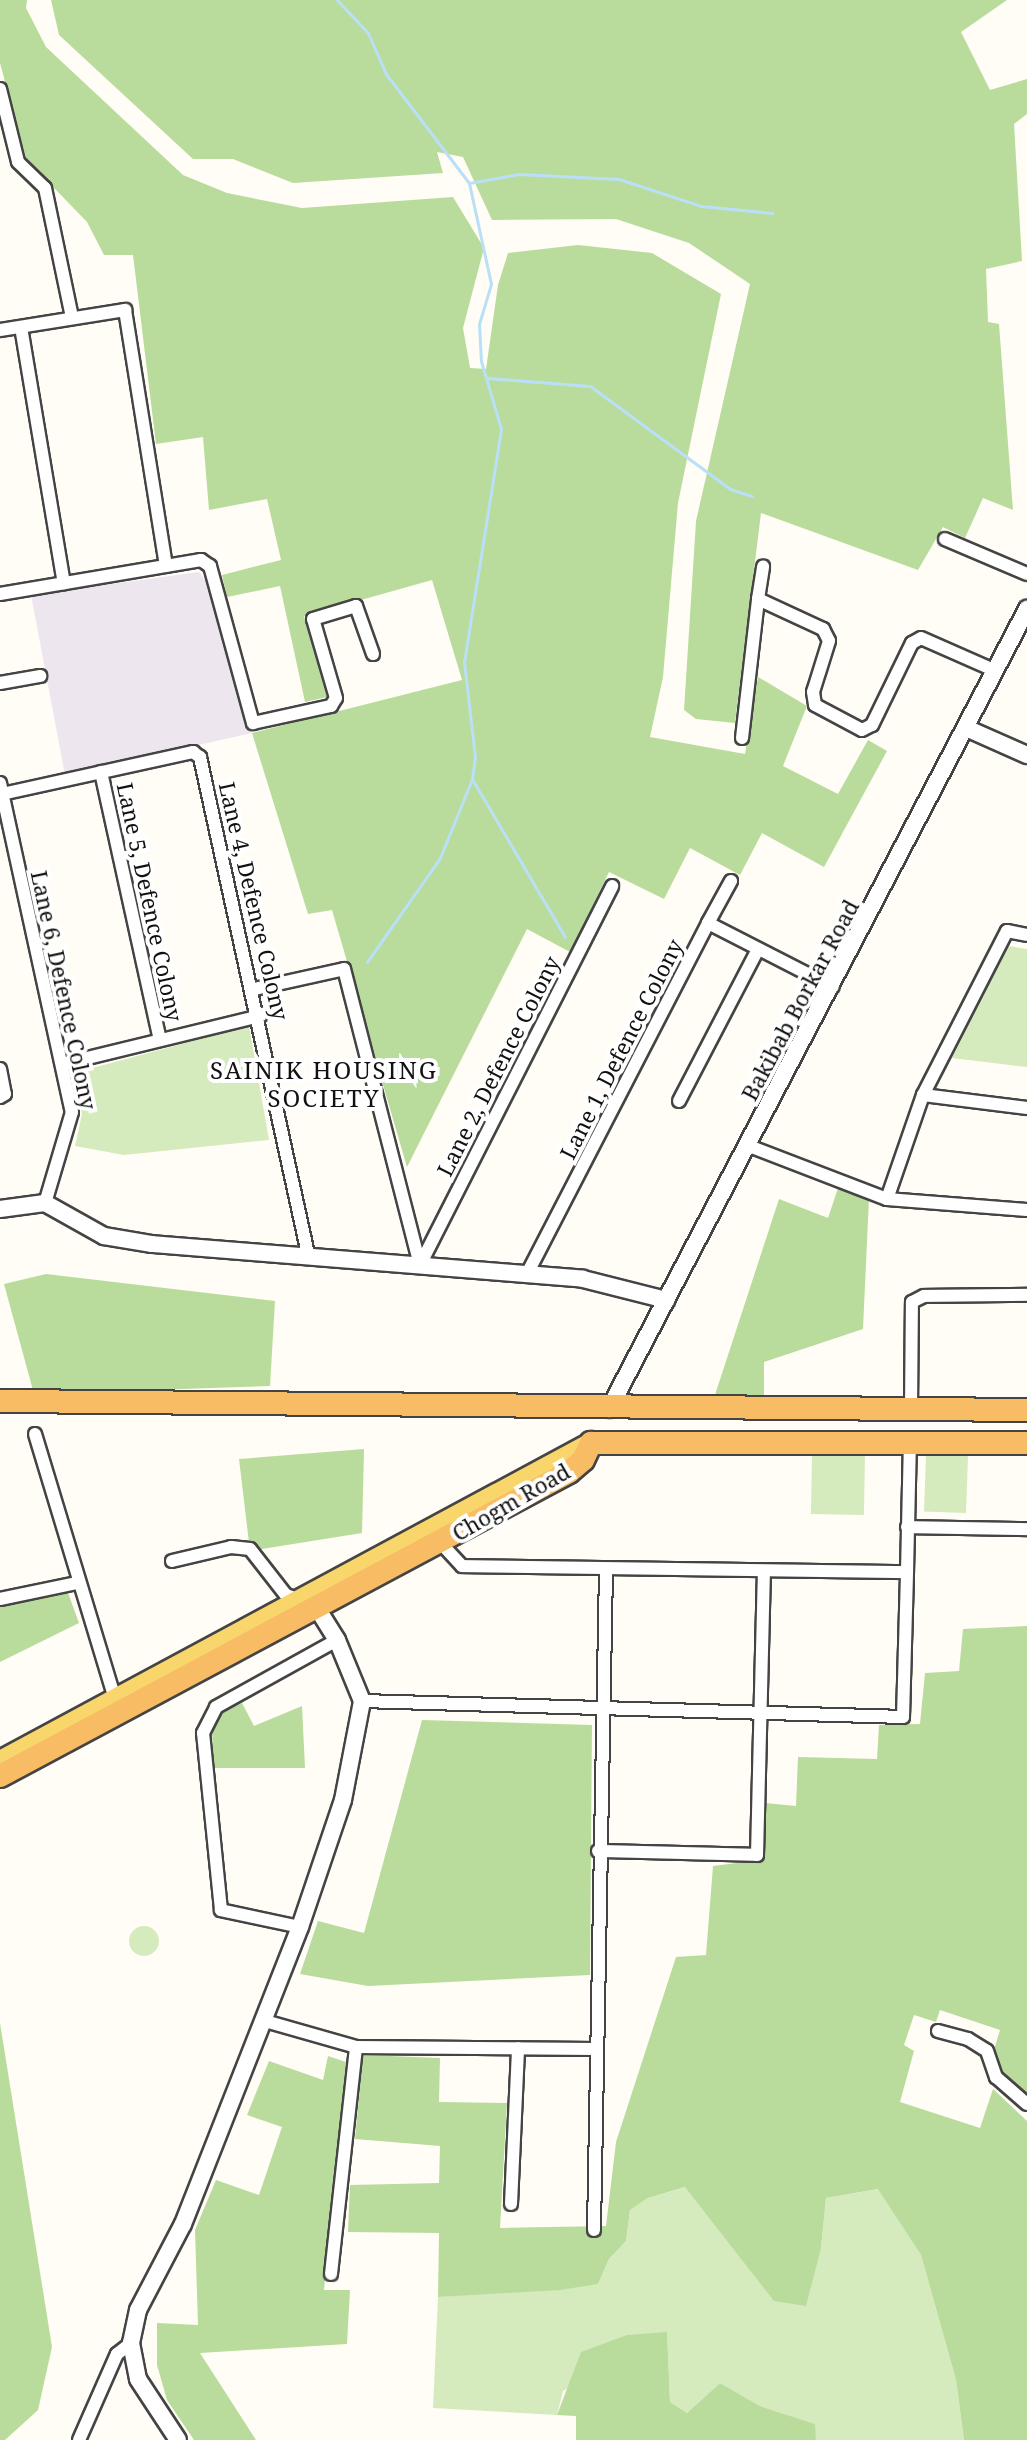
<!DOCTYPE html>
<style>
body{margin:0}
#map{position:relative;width:1027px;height:2440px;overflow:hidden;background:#fffdf5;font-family:"Noto Serif",serif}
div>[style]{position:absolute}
.industrial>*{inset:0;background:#eee6ef}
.green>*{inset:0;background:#d5ebbd;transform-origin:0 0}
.round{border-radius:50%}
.forest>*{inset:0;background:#b9dc9c}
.stream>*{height:3px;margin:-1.5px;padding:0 1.5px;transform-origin:1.5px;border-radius:1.5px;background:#b9e0f7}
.roads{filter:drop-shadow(2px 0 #444) drop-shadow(-2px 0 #444) drop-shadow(0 2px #444) drop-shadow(0 -2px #444)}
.minor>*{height:12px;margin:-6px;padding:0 6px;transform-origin:6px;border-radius:6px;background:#fff}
.tertiary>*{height:16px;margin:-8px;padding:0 8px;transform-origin:8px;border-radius:8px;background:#fff}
.primary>*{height:20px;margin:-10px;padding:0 10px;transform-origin:10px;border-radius:10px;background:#f9d66b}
.trunk>*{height:22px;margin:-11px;padding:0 11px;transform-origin:11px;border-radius:11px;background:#f7bc64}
span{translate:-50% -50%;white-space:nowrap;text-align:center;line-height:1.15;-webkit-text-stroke:8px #fff;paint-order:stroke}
.street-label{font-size:22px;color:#111}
.neighbourhood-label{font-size:24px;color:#111;letter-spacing:2px}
</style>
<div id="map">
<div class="industrial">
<div style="clip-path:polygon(199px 572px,209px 585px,252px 733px,65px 775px,31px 595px)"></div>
</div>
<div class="green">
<div style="clip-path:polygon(1009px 946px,1027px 949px,1027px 1067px,952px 1058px)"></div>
<div style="clip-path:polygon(249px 1026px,269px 1140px,124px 1155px,75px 1146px,82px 1114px,70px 1074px)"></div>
<div style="left:812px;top:1453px;width:53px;height:61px;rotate:1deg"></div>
<div style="left:968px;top:1456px;width:57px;height:42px;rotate:92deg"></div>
<div class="round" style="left:129px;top:1926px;width:30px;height:30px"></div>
<div style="clip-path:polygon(686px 2187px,724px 2231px,821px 2248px,826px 2198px,879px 2189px,921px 2255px,956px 2380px,964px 2440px,816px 2440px,814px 2424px,760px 2406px,720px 2383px,687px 2413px,670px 2402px,667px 2332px,563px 2391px,557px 2415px,433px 2408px,438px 2297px,598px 2284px,609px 2259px,626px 2241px,630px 2210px,648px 2198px)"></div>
</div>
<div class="forest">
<div style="clip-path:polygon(0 0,27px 0,26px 8px,46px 47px,183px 175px,227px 193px,302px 208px,453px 197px,484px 248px,463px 328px,470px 368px,486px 369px,498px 285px,508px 253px,578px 245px,652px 253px,721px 294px,678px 503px,663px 677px,650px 737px,745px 754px,758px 677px,807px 706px,783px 766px,838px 794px,868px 740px,887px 751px,824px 867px,762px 833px,740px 875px,690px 848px,664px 899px,609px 872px,570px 952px,527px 929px,407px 1167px,332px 910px,308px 914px,252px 733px,462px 680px,432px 580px,304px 616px,327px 697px,305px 702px,280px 586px,227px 597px,222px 575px,281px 560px,267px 499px,209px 510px,203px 437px,156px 444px,133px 255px,104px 255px,87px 222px,26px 159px,0 63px)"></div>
<div style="clip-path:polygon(51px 0,1007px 0,961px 32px,990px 90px,1027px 79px,1027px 114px,1014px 124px,1022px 261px,986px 269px,988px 322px,999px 324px,1013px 510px,983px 498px,965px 538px,943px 527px,918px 570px,761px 513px,735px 723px,696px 719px,684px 710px,696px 521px,750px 284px,689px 243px,616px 219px,492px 220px,463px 157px,437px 152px,443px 173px,293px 183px,233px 159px,193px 159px,59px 35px)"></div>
<div style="clip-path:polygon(838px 1188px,869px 1198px,863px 1329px,764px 1362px,764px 1400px,713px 1401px,779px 1199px,828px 1218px)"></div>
<div style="clip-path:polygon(46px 1274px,275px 1301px,270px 1386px,34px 1394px,4px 1284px)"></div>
<div style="clip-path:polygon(364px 1449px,362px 1533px,250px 1551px,239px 1459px)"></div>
<div style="clip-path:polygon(67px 1590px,79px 1623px,0 1662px,0 1607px)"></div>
<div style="clip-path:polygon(1027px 1626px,1027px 2095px,988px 2069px,1000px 2030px,940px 2010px,936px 2022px,914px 2015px,904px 2045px,914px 2051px,900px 2102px,980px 2128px,993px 2089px,1027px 2121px,1027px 2440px,964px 2440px,956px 2380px,921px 2255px,878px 2189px,826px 2198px,821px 2248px,806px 2306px,774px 2301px,685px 2187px,648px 2198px,630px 2210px,626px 2241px,609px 2259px,598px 2284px,560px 2290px,438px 2297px,439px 2233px,348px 2232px,350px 2185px,439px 2183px,440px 2146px,355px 2139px,363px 2055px,440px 2058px,439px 2102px,507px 2103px,500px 2228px,606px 2226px,616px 2142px,676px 1957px,706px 1955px,713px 1866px,760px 1860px,765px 1803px,796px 1806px,798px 1757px,877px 1759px,879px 1725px,920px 1724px,925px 1673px,959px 1671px,963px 1629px)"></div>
<div style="clip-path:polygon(242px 1703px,254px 1726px,302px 1706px,305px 1768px,213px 1768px,212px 1728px,222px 1712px)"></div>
<div style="clip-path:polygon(422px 1720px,592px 1725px,590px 1975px,368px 1986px,300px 1974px,318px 1921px,364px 1933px)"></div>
<div style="clip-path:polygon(0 2023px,52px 2347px,38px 2410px,5px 2440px,0 2440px)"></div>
<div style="clip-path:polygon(328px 2056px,346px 2062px,324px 2290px,350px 2290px,347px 2344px,200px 2353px,256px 2440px,194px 2440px,167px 2400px,157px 2365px,157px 2323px,198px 2325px,195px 2230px,216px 2180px,259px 2195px,282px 2127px,247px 2115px,269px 2061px,323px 2080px)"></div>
<div style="clip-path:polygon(667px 2332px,670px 2402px,687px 2413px,720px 2383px,760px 2406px,815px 2424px,816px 2440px,576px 2440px,576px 2416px,557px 2415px,581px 2352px,627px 2335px)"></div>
</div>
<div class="stream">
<div style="left:337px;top:0;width:45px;rotate:46.8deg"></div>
<div style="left:368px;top:33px;width:45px;rotate:66.3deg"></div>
<div style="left:386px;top:74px;width:137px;rotate:52.7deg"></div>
<div style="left:469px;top:183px;width:103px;rotate:77.7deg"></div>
<div style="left:491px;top:284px;width:42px;rotate:106.7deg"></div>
<div style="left:479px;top:324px;width:37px;rotate:87deg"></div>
<div style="left:481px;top:361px;width:71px;rotate:73.6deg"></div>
<div style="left:501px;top:429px;width:236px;rotate:99deg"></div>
<div style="left:464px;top:662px;width:96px;rotate:83.4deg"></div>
<div style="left:475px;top:757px;width:22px;rotate:98deg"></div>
<div style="left:472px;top:779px;width:85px;rotate:112.1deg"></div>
<div style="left:440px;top:858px;width:127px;rotate:125.1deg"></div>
<div style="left:469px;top:183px;width:51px;rotate:-10.2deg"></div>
<div style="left:519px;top:174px;width:100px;rotate:2.9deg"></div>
<div style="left:619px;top:179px;width:86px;rotate:18.2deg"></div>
<div style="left:701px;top:206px;width:72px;rotate:5.6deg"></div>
<div style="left:487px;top:378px;width:103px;rotate:4.4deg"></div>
<div style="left:590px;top:386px;width:174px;rotate:36.3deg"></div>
<div style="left:730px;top:489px;width:23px;rotate:18deg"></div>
<div style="left:472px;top:779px;width:183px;rotate:59.5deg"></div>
</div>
<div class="roads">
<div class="minor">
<div style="left:0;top:89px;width:75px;rotate:76.1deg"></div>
<div style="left:18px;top:162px;width:37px;rotate:44deg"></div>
<div style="left:45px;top:188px;width:132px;rotate:78.2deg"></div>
<div style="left:21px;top:327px;width:260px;rotate:80.5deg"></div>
<div style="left:0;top:330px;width:127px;rotate:-9.1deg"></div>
<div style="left:125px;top:310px;width:259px;rotate:80.9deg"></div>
<div style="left:945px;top:539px;width:89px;rotate:23.1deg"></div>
<div style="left:0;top:594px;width:204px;rotate:-9.6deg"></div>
<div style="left:201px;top:560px;width:11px;rotate:34deg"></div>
<div style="left:210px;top:566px;width:163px;rotate:74.7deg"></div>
<div style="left:253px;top:723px;width:80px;rotate:-12.3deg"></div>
<div style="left:331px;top:706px;width:9px;rotate:-58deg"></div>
<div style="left:336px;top:698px;width:82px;rotate:-106.2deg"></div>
<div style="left:313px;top:619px;width:45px;rotate:-16.8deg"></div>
<div style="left:356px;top:606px;width:51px;rotate:70.5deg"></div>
<div style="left:758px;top:599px;width:33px;rotate:-81deg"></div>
<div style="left:0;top:683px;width:41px;rotate:-9.9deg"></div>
<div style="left:742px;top:738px;width:140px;rotate:-83.4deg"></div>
<div style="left:758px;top:599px;width:72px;rotate:24.8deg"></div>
<div style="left:823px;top:629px;width:13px;rotate:63deg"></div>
<div style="left:829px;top:641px;width:53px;rotate:107.4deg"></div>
<div style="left:813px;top:692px;width:13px;rotate:81deg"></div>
<div style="left:815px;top:705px;width:53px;rotate:28deg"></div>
<div style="left:862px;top:730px;width:11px;rotate:-27deg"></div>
<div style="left:872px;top:725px;width:91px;rotate:-64deg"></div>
<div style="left:912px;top:643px;width:10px;rotate:-29deg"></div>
<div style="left:921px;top:638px;width:80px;rotate:23.7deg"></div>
<div style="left:101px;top:772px;width:274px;rotate:77.6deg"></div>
<div style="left:0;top:783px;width:337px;rotate:77.7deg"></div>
<div style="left:72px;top:1112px;width:95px;rotate:106.5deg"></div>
<div style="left:2px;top:794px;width:196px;rotate:-12.4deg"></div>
<div style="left:193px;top:752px;width:9px;rotate:36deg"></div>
<div style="left:200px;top:757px;width:509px;rotate:77.74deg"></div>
<div style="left:708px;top:923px;width:48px;rotate:-61.3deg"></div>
<div style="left:254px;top:989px;width:92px;rotate:-12.5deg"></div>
<div style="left:344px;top:969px;width:306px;rotate:75.6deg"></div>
<div style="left:63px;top:1064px;width:203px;rotate:-13.7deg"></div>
<div style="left:0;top:1069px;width:25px;rotate:79deg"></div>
<div style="left:5px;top:1094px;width:6px;rotate:149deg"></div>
<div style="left:923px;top:1095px;width:105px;rotate:7.1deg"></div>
<div style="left:679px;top:1101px;width:171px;rotate:-62.5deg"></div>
<div style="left:749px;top:1146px;width:148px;rotate:21deg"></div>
<div style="left:887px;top:1199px;width:140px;rotate:4.5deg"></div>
<div style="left:887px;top:1199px;width:110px;rotate:-70.9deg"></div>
<div style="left:923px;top:1095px;width:184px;rotate:-62.9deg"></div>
<div style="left:1007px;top:931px;width:20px;rotate:11deg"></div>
<div style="left:420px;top:1265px;width:425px;rotate:-63.1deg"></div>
<div style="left:527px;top:1274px;width:395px;rotate:-62.7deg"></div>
<div style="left:708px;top:923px;width:140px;rotate:27.1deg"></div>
<div style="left:911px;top:1409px;width:107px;rotate:-89.5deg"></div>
<div style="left:912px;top:1302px;width:13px;rotate:-27deg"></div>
<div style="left:924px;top:1296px;width:103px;rotate:-0.6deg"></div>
<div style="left:35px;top:1434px;width:280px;rotate:73.2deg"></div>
<div style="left:907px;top:1527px;width:120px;rotate:1deg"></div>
<div style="left:436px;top:1538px;width:38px;rotate:47deg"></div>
<div style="left:462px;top:1566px;width:445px;rotate:0.8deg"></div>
<div style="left:907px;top:1572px;width:129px;rotate:-88.7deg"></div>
<div style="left:172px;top:1561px;width:61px;rotate:-13.3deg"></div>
<div style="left:231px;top:1547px;width:19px;rotate:6deg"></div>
<div style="left:250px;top:1549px;width:58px;rotate:52deg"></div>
<div style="left:286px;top:1595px;width:12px;rotate:20deg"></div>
<div style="left:0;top:1599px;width:79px;rotate:-11.7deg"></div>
<div style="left:362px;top:1701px;width:541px;rotate:1.69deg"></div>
<div style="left:903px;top:1717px;width:145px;rotate:-88.4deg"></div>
<div style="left:598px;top:1851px;width:159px;rotate:1.4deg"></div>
<div style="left:757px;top:1855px;width:284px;rotate:-88.6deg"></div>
<div style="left:300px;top:1927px;width:81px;rotate:-167.9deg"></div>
<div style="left:221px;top:1910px;width:178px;rotate:-95.8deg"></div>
<div style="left:203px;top:1733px;width:29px;rotate:-63deg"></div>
<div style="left:216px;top:1707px;width:138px;rotate:-29deg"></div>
<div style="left:265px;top:2021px;width:95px;rotate:15.9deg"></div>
<div style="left:356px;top:2047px;width:239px;rotate:0.5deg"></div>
<div style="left:938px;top:2031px;width:31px;rotate:15deg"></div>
<div style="left:968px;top:2039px;width:22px;rotate:32deg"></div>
<div style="left:987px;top:2051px;width:28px;rotate:71deg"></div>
<div style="left:996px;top:2077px;width:41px;rotate:41.1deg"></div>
<div style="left:511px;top:2204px;width:156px;rotate:-87.4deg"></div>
<div style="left:594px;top:2230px;width:659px;rotate:-88.96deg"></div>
<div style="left:331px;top:2274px;width:228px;rotate:-83.7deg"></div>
<div style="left:79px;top:2440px;width:94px;rotate:-66.2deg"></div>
<div style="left:117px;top:2354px;width:18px;rotate:-38deg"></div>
</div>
<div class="tertiary">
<div style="left:966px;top:728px;width:67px;rotate:23.9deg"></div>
<div style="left:0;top:1209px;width:45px;rotate:-7.6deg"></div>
<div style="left:45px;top:1203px;width:68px;rotate:29.2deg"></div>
<div style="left:104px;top:1236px;width:49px;rotate:9.5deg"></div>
<div style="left:152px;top:1244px;width:432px;rotate:4.6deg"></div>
<div style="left:583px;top:1279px;width:86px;rotate:14.2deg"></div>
<div style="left:609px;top:1409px;width:903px;rotate:-62.41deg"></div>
<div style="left:178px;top:2440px;width:73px;rotate:-123.3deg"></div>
<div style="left:138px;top:2379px;width:37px;rotate:-101deg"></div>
<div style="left:131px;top:2343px;width:34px;rotate:-78deg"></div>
<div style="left:138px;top:2310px;width:97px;rotate:-62.4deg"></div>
<div style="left:183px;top:2224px;width:319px;rotate:-68.5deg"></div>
<div style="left:300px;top:1927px;width:134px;rotate:-71.3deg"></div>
<div style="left:343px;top:1800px;width:101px;rotate:-79.1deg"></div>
<div style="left:362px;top:1701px;width:66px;rotate:-112.3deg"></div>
<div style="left:337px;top:1640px;width:31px;rotate:-122deg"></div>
<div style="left:321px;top:1614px;width:16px;rotate:-150deg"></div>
</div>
<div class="primary">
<div style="left:0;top:1761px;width:671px;rotate:-28.28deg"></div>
</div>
<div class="trunk">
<div style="left:0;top:1401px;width:1027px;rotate:0.5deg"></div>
<div style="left:0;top:1776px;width:645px;rotate:-28.11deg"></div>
<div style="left:569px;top:1472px;width:18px;rotate:-41deg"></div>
<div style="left:583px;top:1460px;width:19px;rotate:-65deg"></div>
<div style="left:591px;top:1443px;width:436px"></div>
</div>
</div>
<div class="street-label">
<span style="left:254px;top:901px;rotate:77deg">Lane 4, Defence Colony</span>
<span style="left:150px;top:902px;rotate:78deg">Lane 5, Defence Colony</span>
<span style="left:64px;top:990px;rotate:78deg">Lane 6, Defence Colony</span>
<span style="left:800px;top:1000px;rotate:-62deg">Bakibab Borkar Road</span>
<span style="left:621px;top:1049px;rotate:-63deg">Lane 1, Defence Colony</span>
<span style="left:498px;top:1066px;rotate:-63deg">Lane 2, Defence Colony</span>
<span style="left:511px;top:1502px;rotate:-30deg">Chogm Road</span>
</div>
<div class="neighbourhood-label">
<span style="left:324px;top:1084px">SAINIK HOUSING<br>SOCIETY</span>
</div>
</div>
